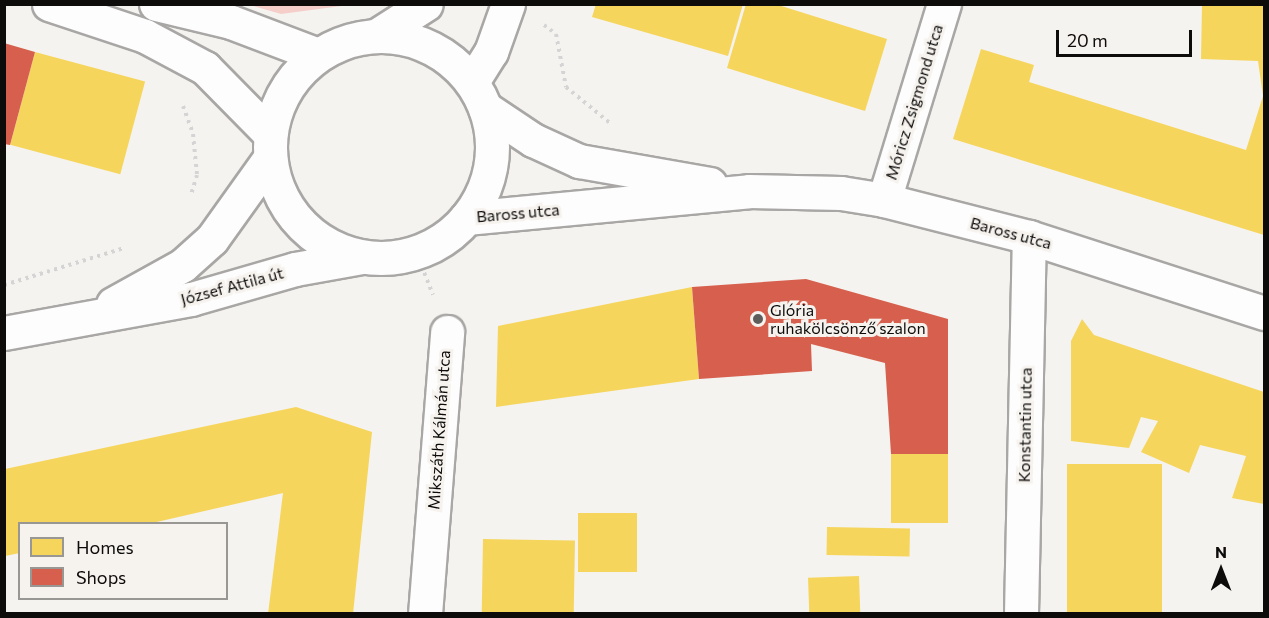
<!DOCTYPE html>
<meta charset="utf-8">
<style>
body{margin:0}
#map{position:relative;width:1269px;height:618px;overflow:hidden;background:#f5f3f0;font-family:Commissioner,sans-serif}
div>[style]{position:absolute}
.green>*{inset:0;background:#f5ceca}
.homes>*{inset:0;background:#f6d55c;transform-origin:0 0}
.shops>*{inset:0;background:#d6604d}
.path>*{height:4px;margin-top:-2px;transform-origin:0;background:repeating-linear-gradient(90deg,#d5d4d4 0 3px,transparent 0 7.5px)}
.roads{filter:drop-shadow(2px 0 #a9a7a5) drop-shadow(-2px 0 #a9a7a5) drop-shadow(0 2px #a9a7a5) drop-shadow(0 -2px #a9a7a5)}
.minor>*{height:33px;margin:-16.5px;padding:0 16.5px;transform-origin:16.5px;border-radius:16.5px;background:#fefdfd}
.tertiary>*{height:33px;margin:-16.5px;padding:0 16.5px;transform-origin:16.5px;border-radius:16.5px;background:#fefdfd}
.tertiary>.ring{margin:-16.5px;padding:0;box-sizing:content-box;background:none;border:33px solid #fefdfd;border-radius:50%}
.dots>*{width:16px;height:16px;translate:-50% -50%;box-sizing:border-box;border:3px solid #f6f3ef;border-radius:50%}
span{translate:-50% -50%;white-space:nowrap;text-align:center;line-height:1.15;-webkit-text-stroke:6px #f6f3ef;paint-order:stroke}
.street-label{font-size:16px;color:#0d0c0b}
.poi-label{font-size:16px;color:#0d0c0b}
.left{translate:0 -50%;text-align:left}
.frame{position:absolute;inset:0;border:6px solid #0d0c0b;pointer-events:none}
.legend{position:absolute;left:18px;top:522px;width:210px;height:78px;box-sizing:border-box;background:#f6f3ef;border:2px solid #999794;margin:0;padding:8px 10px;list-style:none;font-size:18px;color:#0d0c0b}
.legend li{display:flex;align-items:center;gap:12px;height:30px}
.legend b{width:30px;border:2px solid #999794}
.north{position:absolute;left:1191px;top:540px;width:60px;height:60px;-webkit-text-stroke:4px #f6f3ef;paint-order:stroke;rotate:0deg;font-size:16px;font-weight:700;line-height:24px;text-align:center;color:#0d0c0b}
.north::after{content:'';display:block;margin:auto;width:21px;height:27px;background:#0d0c0b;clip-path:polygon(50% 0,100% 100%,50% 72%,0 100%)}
.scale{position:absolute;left:1056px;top:30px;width:136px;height:27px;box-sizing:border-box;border:3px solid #0d0c0b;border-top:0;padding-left:8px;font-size:18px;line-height:21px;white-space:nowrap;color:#0d0c0b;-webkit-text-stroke:4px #f6f3ef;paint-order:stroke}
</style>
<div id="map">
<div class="green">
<div style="clip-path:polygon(250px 5px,250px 4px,349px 5px,281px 14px)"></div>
</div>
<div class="homes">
<div style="clip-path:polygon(596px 4px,743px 4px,728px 56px,592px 17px)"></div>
<div style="clip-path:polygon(746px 4px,775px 4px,887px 39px,865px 111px,727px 68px)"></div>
<div style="clip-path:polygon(1202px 4px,1264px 4px,1264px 235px,953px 139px,981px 49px,1034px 65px,1029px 82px,1246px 150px,1263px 96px,1258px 61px,1201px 59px)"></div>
<div style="left:35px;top:52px;width:114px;height:96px;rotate:15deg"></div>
<div style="clip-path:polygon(692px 287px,699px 379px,496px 407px,498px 326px)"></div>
<div style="clip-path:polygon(1082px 319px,1094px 335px,1264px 392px,1264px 504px,1232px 498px,1246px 456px,1200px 445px,1189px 473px,1141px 452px,1158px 421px,1141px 417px,1129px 448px,1071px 441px,1071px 341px)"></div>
<div style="clip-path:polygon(296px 407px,372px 432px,353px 614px,268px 614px,283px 493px,148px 524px,20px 524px,20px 553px,5px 556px,5px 469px)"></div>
<div style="left:891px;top:454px;width:57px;height:69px"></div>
<div style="left:1067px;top:464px;width:95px;height:150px"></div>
<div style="left:578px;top:513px;width:59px;height:59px"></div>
<div style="left:827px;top:527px;width:83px;height:28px;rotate:1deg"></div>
<div style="left:483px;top:539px;width:92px;height:75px;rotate:1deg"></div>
<div style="left:859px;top:576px;width:38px;height:51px;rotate:88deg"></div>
</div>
<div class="shops">
<div style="clip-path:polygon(4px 43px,35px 52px,10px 145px,4px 144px)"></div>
<div style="clip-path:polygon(806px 279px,948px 319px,948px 454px,891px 454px,885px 363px,811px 344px,812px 371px,699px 379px,692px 287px)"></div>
</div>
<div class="path">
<div style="left:544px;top:25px;width:15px;rotate:37deg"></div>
<div style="left:556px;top:34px;width:54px;rotate:79.3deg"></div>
<div style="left:566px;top:87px;width:58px;rotate:39.4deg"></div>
<div style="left:183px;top:106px;width:30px;rotate:70deg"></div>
<div style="left:193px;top:134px;width:41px;rotate:84.4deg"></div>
<div style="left:197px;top:175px;width:21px;rotate:107deg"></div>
<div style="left:416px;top:252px;width:46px;rotate:68.4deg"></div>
<div style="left:4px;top:285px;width:126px;rotate:-17.1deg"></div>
</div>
<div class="roads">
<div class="minor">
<div style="left:49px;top:4px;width:101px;rotate:18.4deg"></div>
<div style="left:145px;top:36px;width:68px;rotate:28.1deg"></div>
<div style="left:205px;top:68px;width:93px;rotate:45.4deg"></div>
<div style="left:156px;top:4px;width:77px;rotate:13.5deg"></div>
<div style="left:231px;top:22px;width:93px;rotate:20.8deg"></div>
<div style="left:884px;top:200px;width:205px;rotate:-73deg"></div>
<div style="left:425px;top:614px;width:283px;rotate:-85.5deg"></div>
<div style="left:1021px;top:614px;width:377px;rotate:-88.8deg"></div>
</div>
<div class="tertiary">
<div style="left:376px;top:36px;width:59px;rotate:-32.6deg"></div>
<div class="ring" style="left:270px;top:36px;width:189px;height:189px"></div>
<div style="left:472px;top:82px;width:36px;rotate:-58deg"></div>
<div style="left:491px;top:52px;width:51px;rotate:-70.5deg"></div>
<div style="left:485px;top:108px;width:58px;rotate:33.7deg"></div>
<div style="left:533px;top:140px;width:51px;rotate:24.5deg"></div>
<div style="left:579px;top:161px;width:133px;rotate:10deg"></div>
<div style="left:466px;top:218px;width:284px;rotate:-5.4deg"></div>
<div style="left:749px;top:191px;width:92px;rotate:1.2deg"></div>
<div style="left:841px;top:193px;width:44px;rotate:9.2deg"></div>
<div style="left:884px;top:200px;width:150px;rotate:14.3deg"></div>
<div style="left:1029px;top:237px;width:247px;rotate:17.9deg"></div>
<div style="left:113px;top:304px;width:80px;rotate:-29.1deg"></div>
<div style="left:183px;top:265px;width:39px;rotate:-42deg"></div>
<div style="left:212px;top:239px;width:100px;rotate:-54.4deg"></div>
<div style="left:4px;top:333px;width:190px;rotate:-10.3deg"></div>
<div style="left:191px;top:299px;width:108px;rotate:-16.1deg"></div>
<div style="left:295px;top:269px;width:68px;rotate:-10.2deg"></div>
</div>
</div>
<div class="dots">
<div style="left:758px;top:319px;background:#5e5d5b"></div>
</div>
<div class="street-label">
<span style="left:914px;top:102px;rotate:-73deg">Móricz Zsigmond utca</span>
<span style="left:518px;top:213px;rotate:-5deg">Baross utca</span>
<span style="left:1011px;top:233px;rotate:15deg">Baross utca</span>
<span style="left:232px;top:286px;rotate:-15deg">József Attila út</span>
<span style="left:1025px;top:425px;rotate:-89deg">Konstantin utca</span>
<span style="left:439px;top:430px;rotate:-86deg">Mikszáth Kálmán utca</span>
</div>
<div class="poi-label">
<span class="left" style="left:770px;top:319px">Glória<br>ruhakölcsönző szalon</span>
</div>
<div class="frame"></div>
<ul class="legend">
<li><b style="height:16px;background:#f6d55c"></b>Homes</li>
<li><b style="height:16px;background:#d6604d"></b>Shops</li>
</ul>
<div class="north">N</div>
<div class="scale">20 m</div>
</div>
